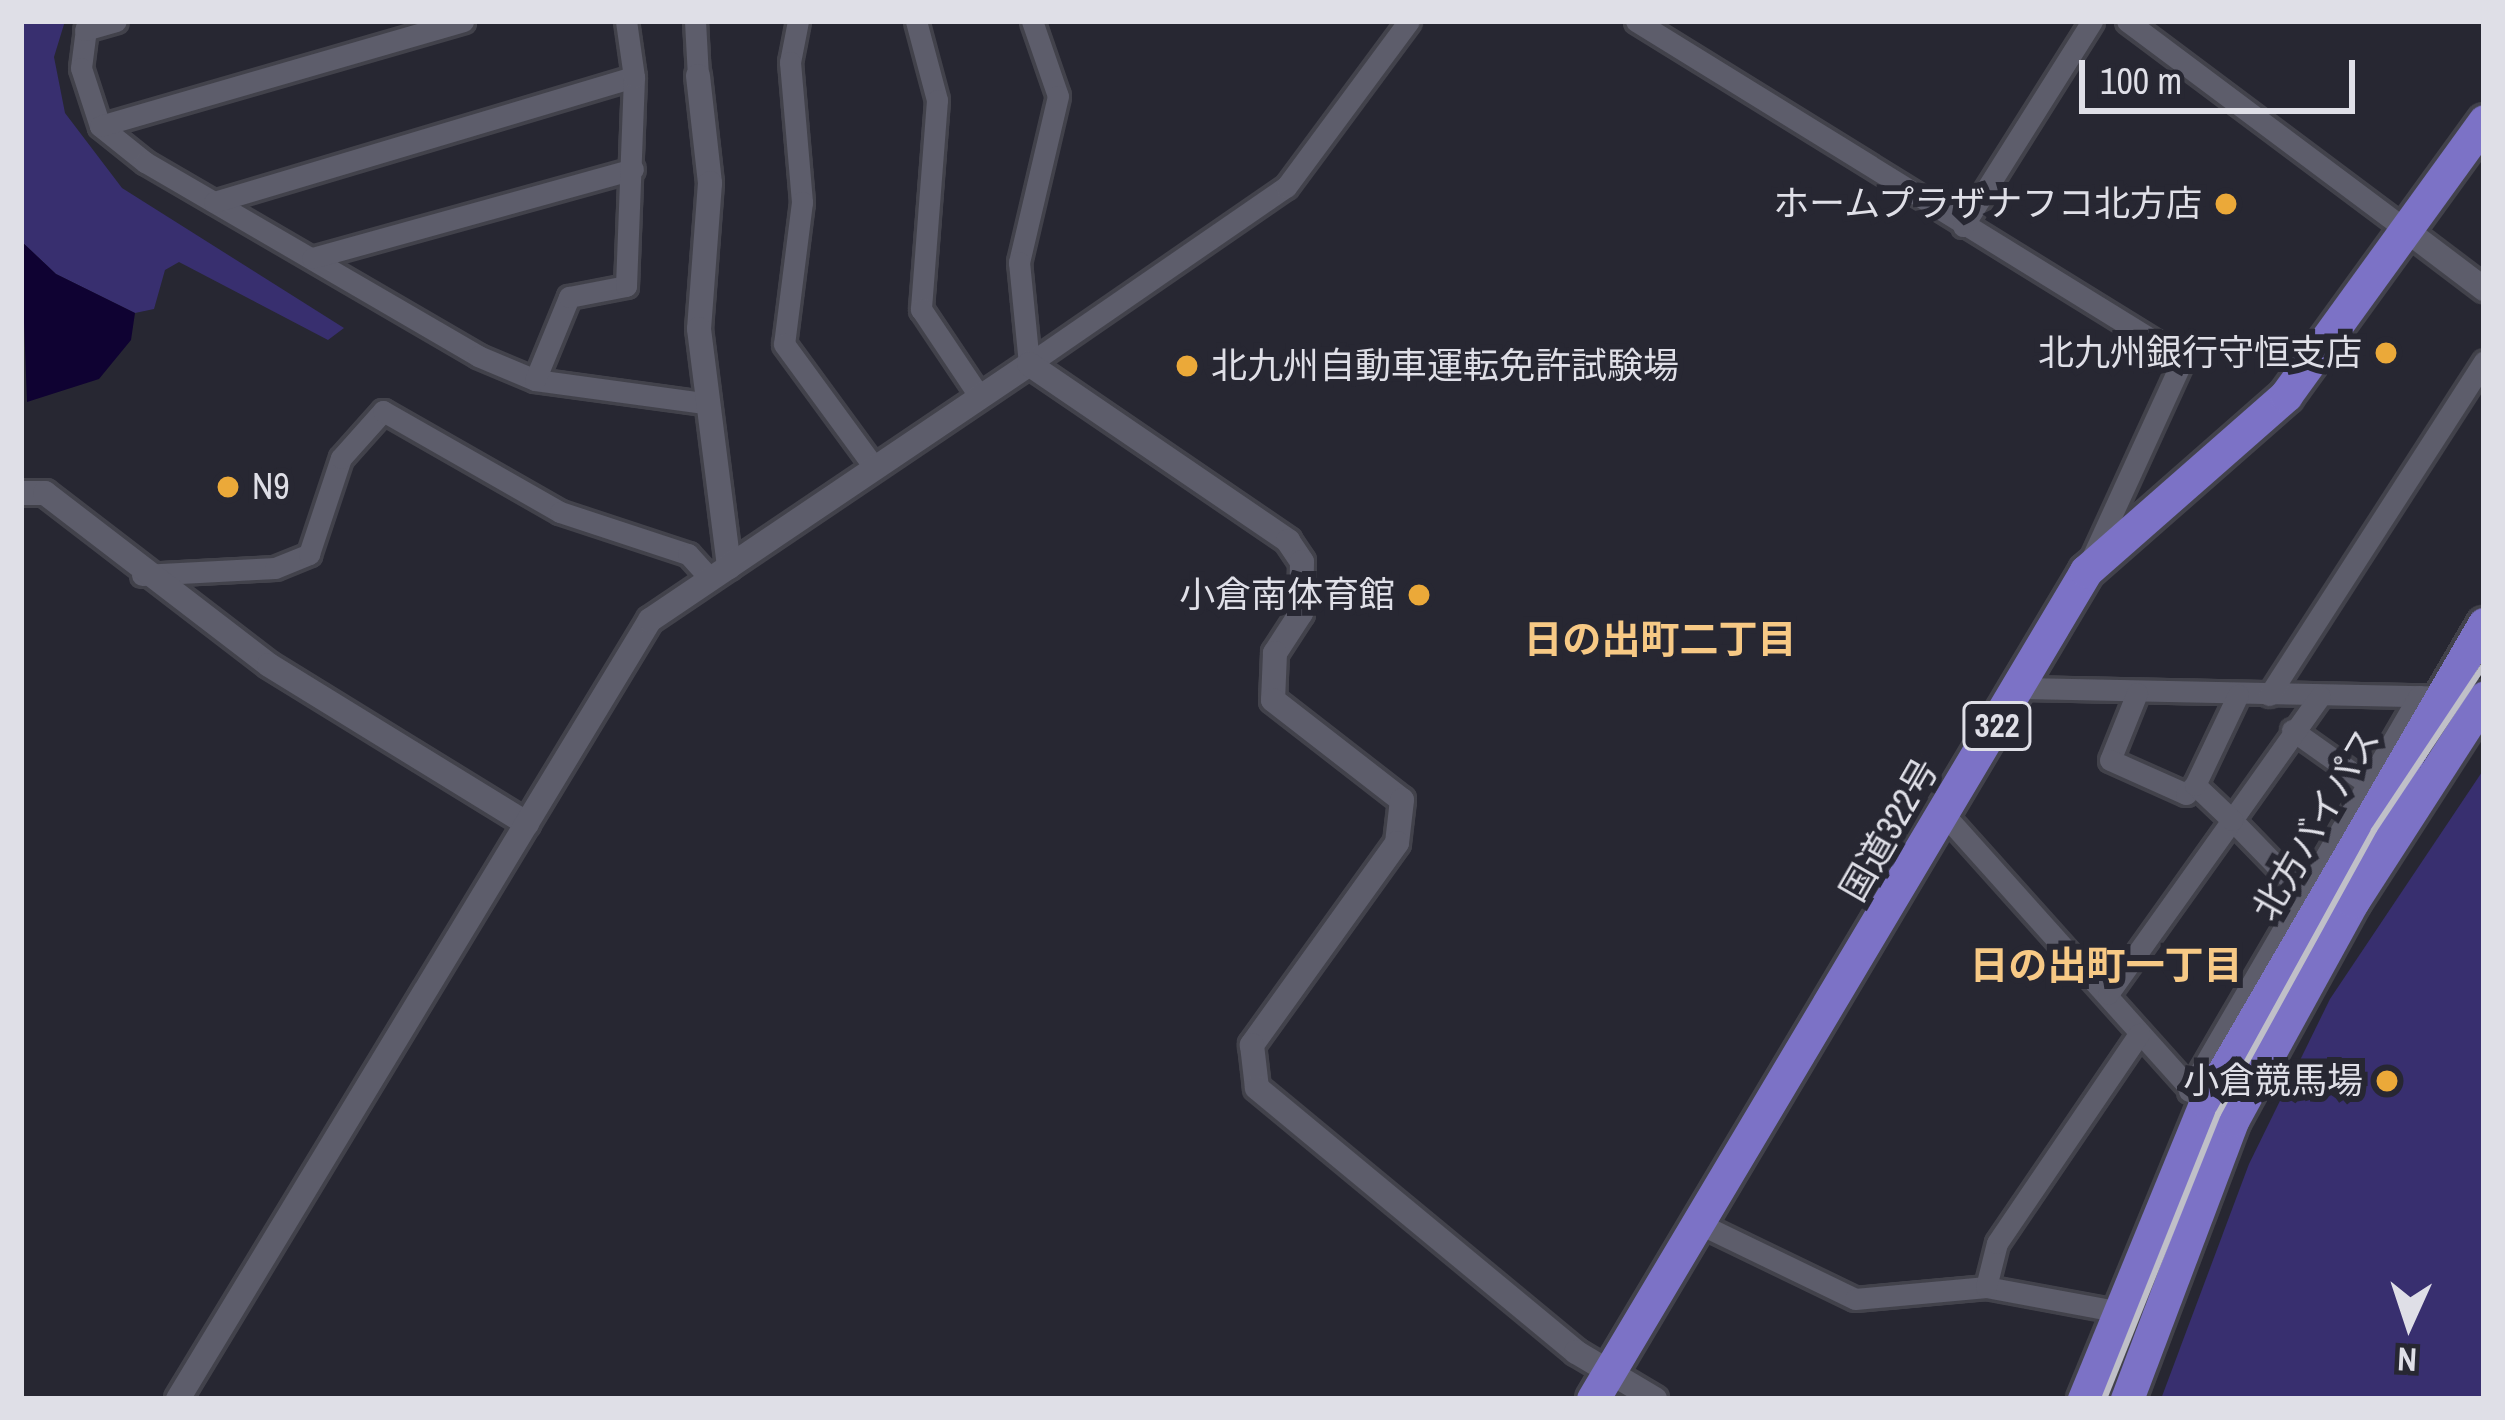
<!DOCTYPE html>
<meta charset="utf-8">
<style>
body{margin:0}
#map{position:relative;width:2505px;height:1420px;overflow:hidden;background:#272732;font-family:"Archivo Narrow","Noto Sans JP",sans-serif}
div>[style]{position:absolute}
.green>*{inset:0;background:#382f6f}
.water>*{inset:0;background:#0f0232}
.roads{filter:drop-shadow(3px 0 #42424b) drop-shadow(-3px 0 #42424b) drop-shadow(0 3px #42424b) drop-shadow(0 -3px #42424b)}
.minor>*{height:21px;margin:-10.5px;padding:0 10.5px;transform-origin:10.5px;border-radius:10.5px;background:#5d5d6b}
.tertiary>*{height:24px;margin:-12px;padding:0 12px;transform-origin:12px;border-radius:12px;background:#5d5d6b}
.trunk>*{height:33px;margin:-16.5px;padding:0 16.5px;transform-origin:16.5px;border-radius:16.5px;background:#7c72c6}
.rail>*{height:6px;margin:-3px;padding:0 3px;transform-origin:3px;border-radius:3px;background:#c0c0c8}
.dots>*{width:33px;height:33px;translate:-50% -50%;box-sizing:border-box;border:6px solid #272732;border-radius:50%}
span{translate:-50% -50%;white-space:nowrap;text-align:center;line-height:1.15;-webkit-text-stroke:12px #272732;paint-order:stroke}
.shield-label span{padding:3px 9px;background:#272732;border:3px solid;border-radius:9px;-webkit-text-stroke-width:0}
.shield-label{font-size:33px;color:#dfdfe7;font-weight:700}
.poi-label{font-size:36px;color:#dfdfe7}
.right{translate:-100% -50%;text-align:right}
.left{translate:0 -50%;text-align:left}
.street-label{font-size:36px;color:#dfdfe7}
.neighbourhood-label{font-size:39px;color:#f7c985;font-weight:700}
.frame{position:absolute;inset:0;border:24px solid #dfdfe7;pointer-events:none}
.north{position:absolute;left:2349px;top:1264px;width:120px;height:120px;-webkit-text-stroke:9px #272732;paint-order:stroke;rotate:183deg;font-size:33px;font-weight:700;line-height:48px;text-align:center;color:#dfdfe7}
.north::after{content:'';display:block;margin:auto;width:42px;height:54px;background:#dfdfe7;clip-path:polygon(50% 0,100% 100%,50% 72%,0 100%)}
.scale{position:absolute;left:2079px;top:60px;width:276px;height:54px;box-sizing:border-box;border:6px solid #dfdfe7;border-top:0;padding-left:15px;font-size:36px;line-height:42px;white-space:nowrap;color:#dfdfe7;-webkit-text-stroke:9px #272732;paint-order:stroke}
</style>
<div id="map">
<div class="green">
<div style="clip-path:polygon(21px 21px,65px 21px,54px 57px,65px 113px,122px 188px,344px 328px,328px 340px,179px 262px,165px 270px,154px 309px,135px 313px,56px 274px,21px 241px)"></div>
<div style="clip-path:polygon(2484px 769px,2484px 1399px,2161px 1399px,2249px 1164px,2330px 999px)"></div>
</div>
<div class="water">
<div style="clip-path:polygon(21px 241px,56px 274px,135px 313px,131px 340px,99px 379px,27px 402px)"></div>
</div>
<div class="roads">
<div class="minor">
<div style="left:87px;top:21px;width:47px;rotate:97.3deg"></div>
<div style="left:81px;top:68px;width:61px;rotate:71.9deg"></div>
<div style="left:100px;top:126px;width:58px;rotate:38.7deg"></div>
<div style="left:145px;top:162px;width:385px;rotate:30.2deg"></div>
<div style="left:478px;top:356px;width:62px;rotate:22.8deg"></div>
<div style="left:535px;top:380px;width:171px;rotate:7.8deg"></div>
<div style="left:695px;top:21px;width:55px;rotate:86.9deg"></div>
<div style="left:798px;top:21px;width:42px;rotate:101deg"></div>
<div style="left:790px;top:62px;width:141px;rotate:85.1deg"></div>
<div style="left:802px;top:202px;width:143px;rotate:97.2deg"></div>
<div style="left:784px;top:344px;width:152px;rotate:53.8deg"></div>
<div style="left:916px;top:21px;width:82px;rotate:75.1deg"></div>
<div style="left:937px;top:100px;width:210px;rotate:94.4deg"></div>
<div style="left:921px;top:309px;width:102px;rotate:56.2deg"></div>
<div style="left:1032px;top:21px;width:79px;rotate:70.9deg"></div>
<div style="left:1058px;top:96px;width:171px;rotate:103.2deg"></div>
<div style="left:1019px;top:262px;width:102px;rotate:84.4deg"></div>
<div style="left:1029px;top:364px;width:312px;rotate:-34.6deg"></div>
<div style="left:1286px;top:187px;width:207px;rotate:-53.5deg"></div>
<div style="left:1636px;top:21px;width:643px;rotate:31.71deg"></div>
<div style="left:2183px;top:359px;width:219px;rotate:114.6deg"></div>
<div style="left:2127px;top:21px;width:354px;rotate:36.8deg"></div>
<div style="left:85px;top:30px;width:32px;rotate:-16deg"></div>
<div style="left:100px;top:126px;width:378px;rotate:-16.1deg"></div>
<div style="left:214px;top:202px;width:438px;rotate:-16.6deg"></div>
<div style="left:1963px;top:226px;width:242px;rotate:-57.8deg"></div>
<div style="left:312px;top:258px;width:333px;rotate:-15.5deg"></div>
<div style="left:535px;top:380px;width:90px;rotate:-67.7deg"></div>
<div style="left:569px;top:297px;width:58px;rotate:-10.9deg"></div>
<div style="left:626px;top:286px;width:209px;rotate:-87.8deg"></div>
<div style="left:634px;top:77px;width:57px;rotate:-98.1deg"></div>
<div style="left:142px;top:575px;width:133px;rotate:-3deg"></div>
<div style="left:275px;top:568px;width:37px;rotate:-22deg"></div>
<div style="left:309px;top:554px;width:101px;rotate:-71.6deg"></div>
<div style="left:341px;top:458px;width:63px;rotate:-48.2deg"></div>
<div style="left:383px;top:411px;width:204px;rotate:29.7deg"></div>
<div style="left:560px;top:512px;width:135px;rotate:18.2deg"></div>
<div style="left:688px;top:554px;width:28px;rotate:48deg"></div>
<div style="left:2022px;top:688px;width:425px;rotate:1.2deg"></div>
<div style="left:2137px;top:693px;width:72px;rotate:111.9deg"></div>
<div style="left:2110px;top:760px;width:83px;rotate:24.1deg"></div>
<div style="left:2186px;top:794px;width:13px;rotate:-45deg"></div>
<div style="left:2269px;top:695px;width:397px;rotate:-57.2deg"></div>
<div style="left:2292px;top:730px;width:88px;rotate:35.3deg"></div>
<div style="left:1942px;top:812px;width:382px;rotate:48.1deg"></div>
<div style="left:2300px;top:890px;width:98px;rotate:-134.2deg"></div>
<div style="left:2232px;top:820px;width:152px;rotate:-54.6deg"></div>
<div style="left:2108px;top:994px;width:214px;rotate:-54.5deg"></div>
<div style="left:2232px;top:820px;width:51px;rotate:-136.6deg"></div>
<div style="left:2195px;top:785px;width:100px;rotate:-64.5deg"></div>
<div style="left:2189px;top:1091px;width:457px;rotate:-59.8deg"></div>
<div style="left:1698px;top:1223px;width:174px;rotate:25.8deg"></div>
<div style="left:1855px;top:1299px;width:132px;rotate:-5.2deg"></div>
<div style="left:1986px;top:1287px;width:131px;rotate:10.5deg"></div>
<div style="left:1986px;top:1287px;width:45px;rotate:-76deg"></div>
<div style="left:1997px;top:1243px;width:253px;rotate:-55.8deg"></div>
</div>
<div class="tertiary">
<div style="left:698px;top:76px;width:108px;rotate:83.6deg"></div>
<div style="left:710px;top:183px;width:146px;rotate:94.3deg"></div>
<div style="left:699px;top:329px;width:240px;rotate:82.8deg"></div>
<div style="left:2410px;top:233px;width:93px;rotate:37.1deg"></div>
<div style="left:21px;top:493px;width:24px"></div>
<div style="left:45px;top:493px;width:282px;rotate:37.5deg"></div>
<div style="left:269px;top:665px;width:303px;rotate:31.6deg"></div>
<div style="left:178px;top:1399px;width:911px;rotate:-58.79deg"></div>
<div style="left:650px;top:620px;width:457px;rotate:-34deg"></div>
<div style="left:1029px;top:364px;width:314px;rotate:34.3deg"></div>
<div style="left:1288px;top:541px;width:25px;rotate:56deg"></div>
<div style="left:1302px;top:562px;width:51px;rotate:91.1deg"></div>
<div style="left:1301px;top:613px;width:48px;rotate:123deg"></div>
<div style="left:1275px;top:653px;width:47px;rotate:92.4deg"></div>
<div style="left:1273px;top:700px;width:163px;rotate:37.8deg"></div>
<div style="left:1402px;top:800px;width:43px;rotate:96.6deg"></div>
<div style="left:1397px;top:843px;width:249px;rotate:125.7deg"></div>
<div style="left:1252px;top:1045px;width:43px;rotate:83.4deg"></div>
<div style="left:1257px;top:1088px;width:414px;rotate:39.6deg"></div>
<div style="left:1576px;top:1352px;width:92px;rotate:30.7deg"></div>
</div>
<div class="trunk">
<div style="left:1593px;top:1399px;width:964px;rotate:-59.23deg"></div>
<div style="left:2086px;top:571px;width:266px;rotate:-41.3deg"></div>
<div style="left:2286px;top:395px;width:338px;rotate:-54.1deg"></div>
<div style="left:2084px;top:1399px;width:321px;rotate:-67.7deg"></div>
<div style="left:2206px;top:1102px;width:553px;rotate:-59.82deg"></div>
<div style="left:2127px;top:1399px;width:299px;rotate:-69.3deg"></div>
<div style="left:2233px;top:1119px;width:249px;rotate:-61.2deg"></div>
<div style="left:2353px;top:901px;width:242px;rotate:-57.2deg"></div>
</div>
</div>
<div class="rail">
<div style="left:2104px;top:1399px;width:307px;rotate:-68.2deg"></div>
<div style="left:2218px;top:1114px;width:324px;rotate:-61.2deg"></div>
<div style="left:2374px;top:830px;width:198px;rotate:-56.3deg"></div>
</div>
<div class="dots">
<div style="left:2226px;top:204px;background:#eba939"></div>
<div style="left:2386px;top:353px;background:#eba939"></div>
<div style="left:1187px;top:366px;background:#eba939"></div>
<div style="left:228px;top:487px;background:#eba939"></div>
<div style="left:1419px;top:595px;background:#eba939"></div>
<div style="left:2387px;top:1081px;background:#eba939"></div>
</div>
<div class="shield-label">
<span style="left:1997px;top:726px">322</span>
</div>
<div class="poi-label">
<span class="right" style="left:2202px;top:204px">ホームプラザナフコ北方店</span>
<span class="right" style="left:2362px;top:353px">北九州銀行守恒支店</span>
<span class="left" style="left:1211px;top:366px">北九州自動車運転免許試験場</span>
<span class="left" style="left:252px;top:487px">N9</span>
<span class="right" style="left:1395px;top:595px">小倉南体育館</span>
<span class="right" style="left:2363px;top:1081px">小倉競馬場</span>
</div>
<div class="street-label">
<span style="left:2316px;top:824px;rotate:-60deg">北方バイパス</span>
<span style="left:1889px;top:830px;rotate:-60deg">国道322号</span>
</div>
<div class="neighbourhood-label">
<span style="left:1660px;top:639px">日の出町二丁目</span>
<span style="left:2106px;top:965px">日の出町一丁目</span>
</div>
<div class="frame"></div>
<div class="north">N</div>
<div class="scale">100 m</div>
</div>
